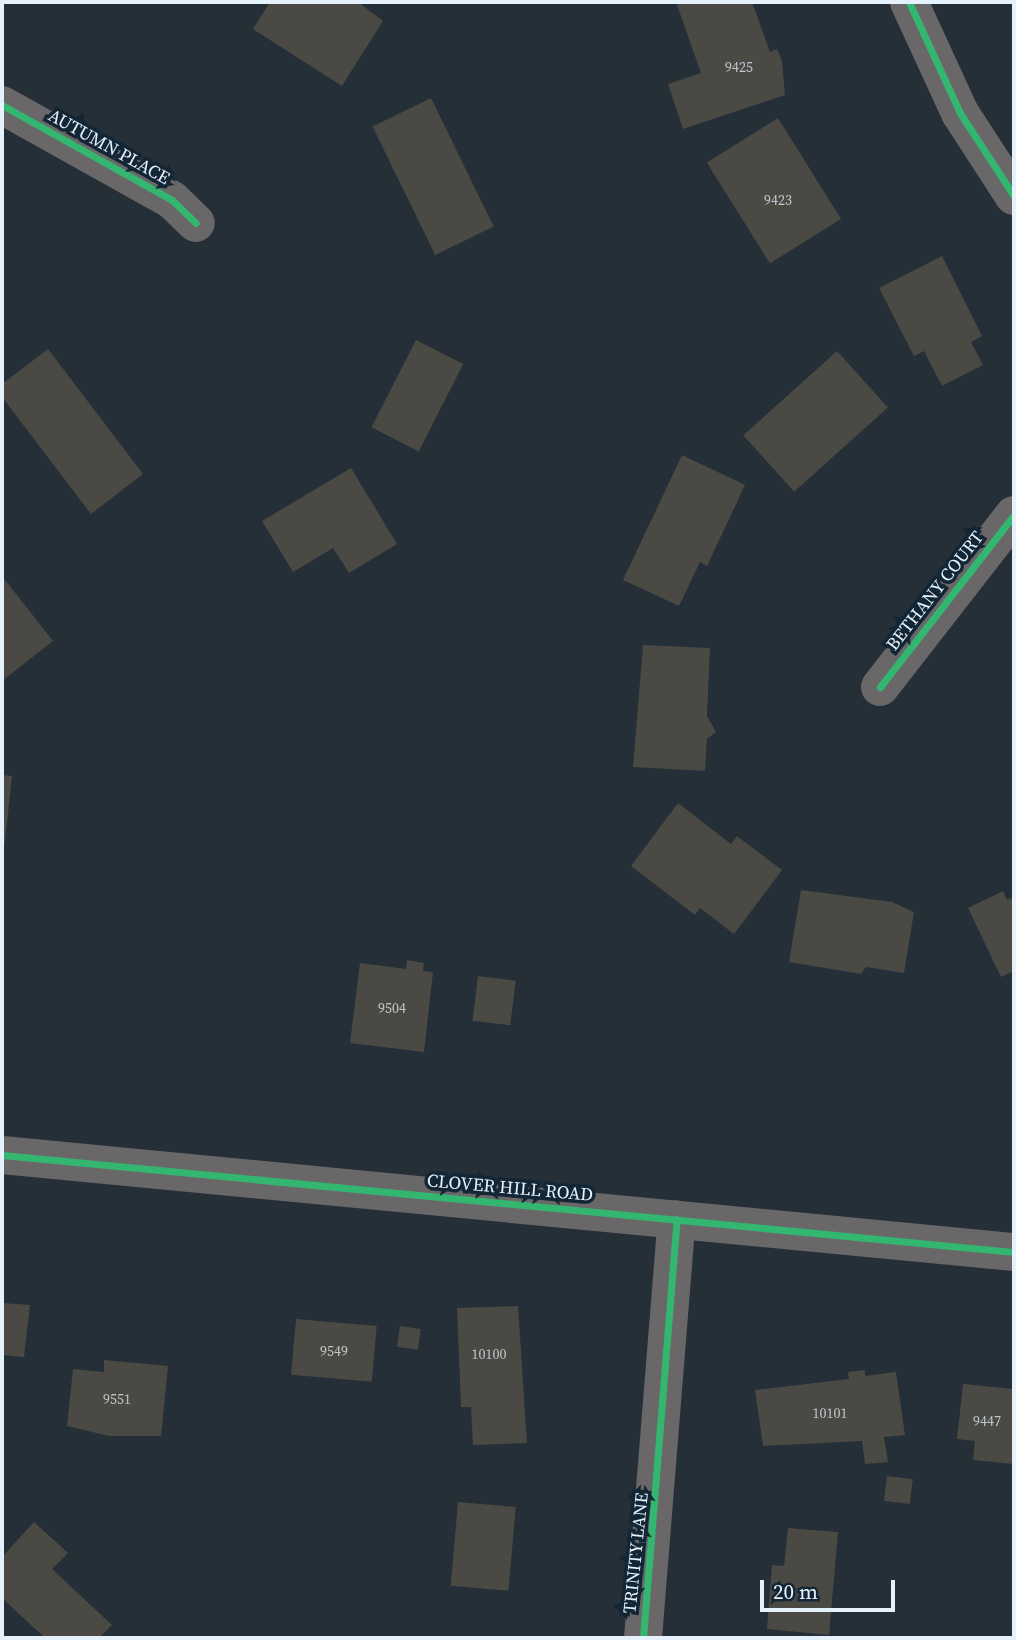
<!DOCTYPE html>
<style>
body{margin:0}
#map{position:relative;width:1016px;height:1640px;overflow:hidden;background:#252f37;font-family:"Source Serif 4",serif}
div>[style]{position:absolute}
.building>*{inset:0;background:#4a4944;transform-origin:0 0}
.minor>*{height:38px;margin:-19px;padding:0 19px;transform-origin:19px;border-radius:19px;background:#6a6769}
.tertiary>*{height:38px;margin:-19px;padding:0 19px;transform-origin:19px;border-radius:19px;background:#6a6769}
.cycleway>*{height:7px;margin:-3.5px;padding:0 3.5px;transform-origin:3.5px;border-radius:3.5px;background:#33b770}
span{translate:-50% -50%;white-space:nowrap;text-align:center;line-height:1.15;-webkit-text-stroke:7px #132635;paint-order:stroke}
.number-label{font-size:14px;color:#bec7cd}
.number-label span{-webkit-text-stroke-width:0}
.street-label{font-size:18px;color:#e5f1fb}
.frame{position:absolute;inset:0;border:4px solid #e5f1fb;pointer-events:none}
.scale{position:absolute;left:760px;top:1580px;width:135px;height:32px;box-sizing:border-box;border:4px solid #e5f1fb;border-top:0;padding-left:9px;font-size:21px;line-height:24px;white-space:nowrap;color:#e5f1fb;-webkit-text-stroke:5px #132635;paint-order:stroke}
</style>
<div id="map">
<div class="building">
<div style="clip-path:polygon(270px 2px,358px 2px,383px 21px,342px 86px,253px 29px)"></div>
<div style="clip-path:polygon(676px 2px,752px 2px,770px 52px,777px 49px,782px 61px,785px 95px,683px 129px,668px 84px,701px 73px)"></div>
<div style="left:431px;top:98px;width:143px;height:65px;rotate:64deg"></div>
<div style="left:778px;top:118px;width:119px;height:84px;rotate:58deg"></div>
<div style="clip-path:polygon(942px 256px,982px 336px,971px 342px,983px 365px,942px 386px,924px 351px,914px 356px,879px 288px)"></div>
<div style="left:416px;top:340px;width:53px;height:98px;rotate:27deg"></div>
<div style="clip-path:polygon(48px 349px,143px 474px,91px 514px,2px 397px,2px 384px)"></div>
<div style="left:837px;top:351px;width:76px;height:126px;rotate:48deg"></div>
<div style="clip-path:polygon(682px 455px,745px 485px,707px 566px,700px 562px,679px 606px,623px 580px)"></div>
<div style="clip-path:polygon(351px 468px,397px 544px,349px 573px,333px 548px,293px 572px,262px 521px)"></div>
<div style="clip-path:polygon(2px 576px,53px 641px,2px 681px)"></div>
<div style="clip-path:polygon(643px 645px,710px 648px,707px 716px,716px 732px,707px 739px,705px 771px,633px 767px)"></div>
<div style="clip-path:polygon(2px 775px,12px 776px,4px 850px,2px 850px)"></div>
<div style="clip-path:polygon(678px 803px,731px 844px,737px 836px,782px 870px,734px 934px,700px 908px,695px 915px,631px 866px)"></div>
<div style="clip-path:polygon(801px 890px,892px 902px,914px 912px,904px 973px,866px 967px,861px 974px,789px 962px)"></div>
<div style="clip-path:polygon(1003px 891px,1007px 900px,1014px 897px,1014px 971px,1001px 977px,968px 908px)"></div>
<div style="clip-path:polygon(407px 960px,424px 963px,423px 971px,433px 972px,424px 1052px,350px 1043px,360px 963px,406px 969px)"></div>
<div style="left:478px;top:976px;width:38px;height:45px;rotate:7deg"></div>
<div style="clip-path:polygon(2px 1303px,30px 1305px,24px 1357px,2px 1355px)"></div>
<div style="clip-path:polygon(518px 1306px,527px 1443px,473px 1445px,471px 1407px,461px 1407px,457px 1308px)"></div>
<div style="left:296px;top:1319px;width:81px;height:56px;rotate:5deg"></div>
<div style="left:400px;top:1326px;width:21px;height:21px;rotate:8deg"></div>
<div style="clip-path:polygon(104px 1360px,168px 1366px,161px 1436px,109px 1436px,67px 1426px,73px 1369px,104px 1372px)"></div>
<div style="clip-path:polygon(865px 1370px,865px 1376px,896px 1372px,905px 1435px,884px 1437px,888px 1462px,865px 1464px,862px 1441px,763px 1446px,755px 1390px,849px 1379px,848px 1372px)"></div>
<div style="clip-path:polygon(963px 1384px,1014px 1389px,1014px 1464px,973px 1460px,975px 1441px,957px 1439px)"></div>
<div style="left:887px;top:1476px;width:26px;height:25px;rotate:7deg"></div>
<div style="left:458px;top:1502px;width:58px;height:84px;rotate:5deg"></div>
<div style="clip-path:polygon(34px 1522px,68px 1553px,52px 1569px,112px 1625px,99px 1638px,45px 1638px,2px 1598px,2px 1557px)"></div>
<div style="clip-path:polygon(788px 1528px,838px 1532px,829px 1635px,767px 1629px,772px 1565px,784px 1566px)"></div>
</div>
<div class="minor">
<div style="left:909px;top:2px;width:122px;rotate:65.3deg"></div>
<div style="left:960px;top:113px;width:99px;rotate:57deg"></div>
<div style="left:2px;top:105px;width:195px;rotate:29.2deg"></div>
<div style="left:172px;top:200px;width:33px;rotate:44deg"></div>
<div style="left:880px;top:687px;width:218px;rotate:-52.1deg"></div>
<div style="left:643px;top:1638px;width:420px;rotate:-85.4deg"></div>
</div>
<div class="tertiary">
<div style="left:2px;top:1155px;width:1017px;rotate:5.48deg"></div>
</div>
<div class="cycleway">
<div style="left:909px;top:2px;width:122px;rotate:65.3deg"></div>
<div style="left:960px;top:113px;width:99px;rotate:57deg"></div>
<div style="left:2px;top:105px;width:195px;rotate:29.2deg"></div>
<div style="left:172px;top:200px;width:33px;rotate:44deg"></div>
<div style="left:880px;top:687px;width:218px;rotate:-52.1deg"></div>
<div style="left:2px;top:1155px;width:1017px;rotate:5.48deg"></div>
<div style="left:643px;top:1638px;width:420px;rotate:-85.4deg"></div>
</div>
<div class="number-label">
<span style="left:739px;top:67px">9425</span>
<span style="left:778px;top:200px">9423</span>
<span style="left:392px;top:1008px">9504</span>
<span style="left:334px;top:1351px">9549</span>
<span style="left:489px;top:1354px">10100</span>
<span style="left:117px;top:1399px">9551</span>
<span style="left:830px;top:1413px">10101</span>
<span style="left:987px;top:1421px">9447</span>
</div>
<div class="street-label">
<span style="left:109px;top:147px;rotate:29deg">AUTUMN PLACE</span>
<span style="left:935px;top:591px;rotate:-52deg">BETHANY COURT</span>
<span style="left:510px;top:1188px;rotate:5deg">CLOVER HILL ROAD</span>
<span style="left:636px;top:1553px;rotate:-84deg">TRINITY LANE</span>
</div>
<div class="frame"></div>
<div class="scale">20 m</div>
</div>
